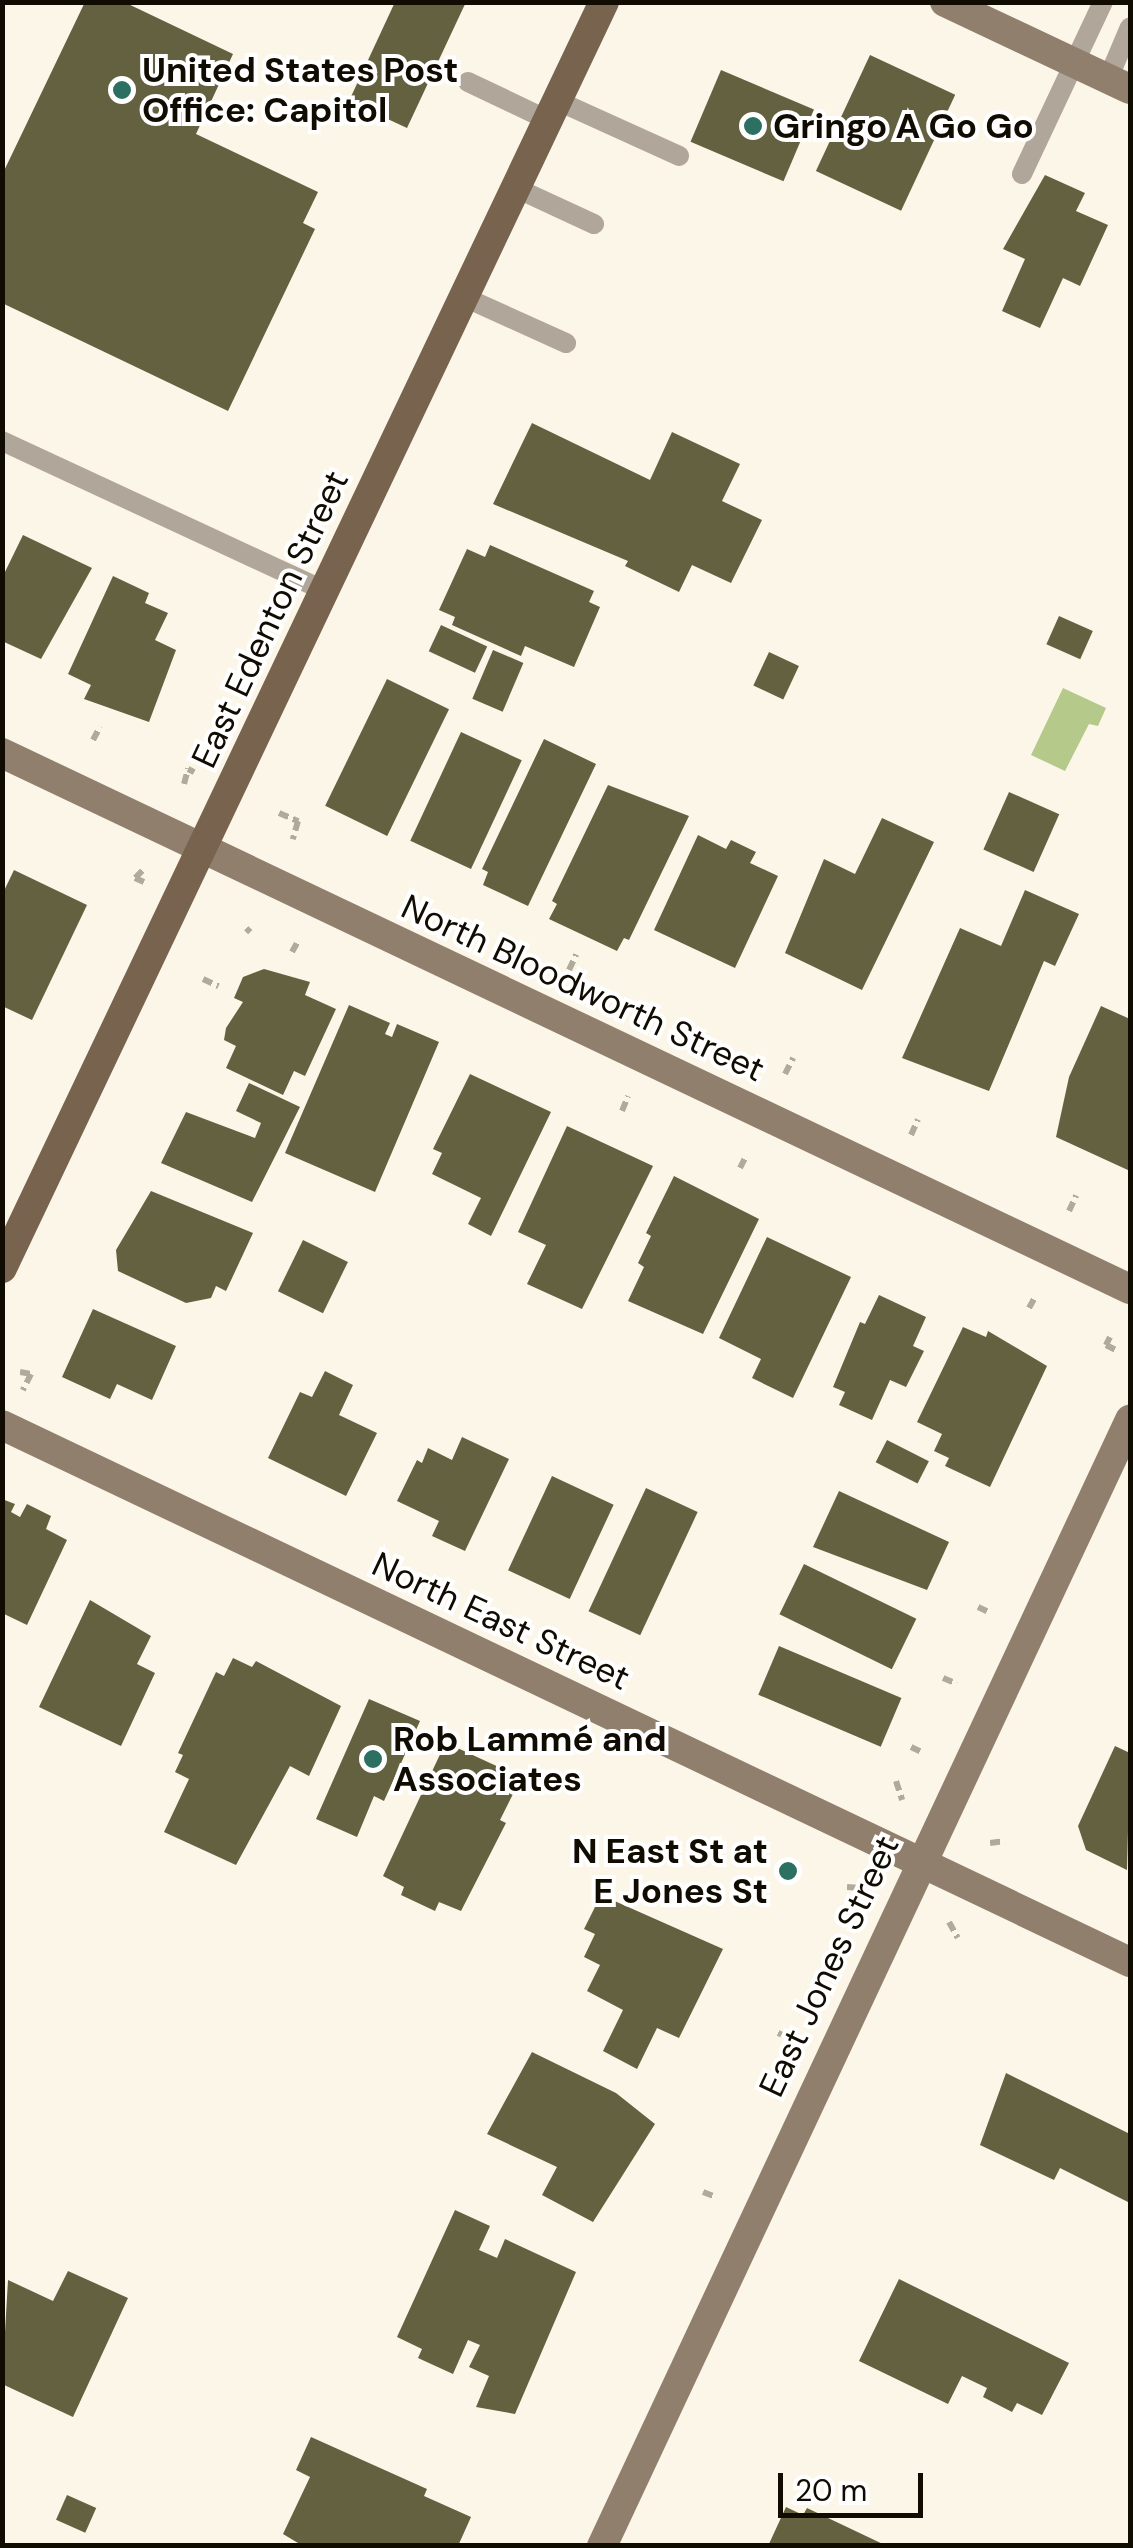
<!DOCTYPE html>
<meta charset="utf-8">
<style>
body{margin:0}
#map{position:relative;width:1133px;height:2548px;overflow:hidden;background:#fcf6e8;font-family:"DM Sans",sans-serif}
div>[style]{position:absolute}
.water>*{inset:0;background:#b5c98b}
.building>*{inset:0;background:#636140;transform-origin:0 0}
.path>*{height:6px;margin-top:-3px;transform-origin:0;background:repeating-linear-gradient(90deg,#b0aa9d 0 10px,transparent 0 15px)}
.lane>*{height:20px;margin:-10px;padding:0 10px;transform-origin:10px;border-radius:10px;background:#b1a69a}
.secondary>*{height:30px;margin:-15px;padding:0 15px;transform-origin:15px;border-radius:15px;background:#907f6d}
.primary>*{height:30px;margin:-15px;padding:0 15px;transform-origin:15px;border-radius:15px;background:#77634e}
.dots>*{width:28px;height:28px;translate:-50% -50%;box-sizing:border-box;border:5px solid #fff;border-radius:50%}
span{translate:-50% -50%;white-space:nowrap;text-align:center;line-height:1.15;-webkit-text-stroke:8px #fff;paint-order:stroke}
.poi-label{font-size:35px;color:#110c02;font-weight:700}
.left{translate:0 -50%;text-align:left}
.right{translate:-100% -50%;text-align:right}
.street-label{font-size:35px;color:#110c02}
.frame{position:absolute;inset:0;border:5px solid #110c02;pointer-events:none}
.scale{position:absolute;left:778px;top:2473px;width:145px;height:45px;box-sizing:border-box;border:5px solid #110c02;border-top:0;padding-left:12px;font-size:30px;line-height:35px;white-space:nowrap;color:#110c02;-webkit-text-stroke:8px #fff;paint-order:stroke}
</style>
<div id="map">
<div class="water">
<div style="clip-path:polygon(1063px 688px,1106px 708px,1098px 726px,1089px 724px,1065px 771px,1031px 755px)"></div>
</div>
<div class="building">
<div style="clip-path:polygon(85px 2px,124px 2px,233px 54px,196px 134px,318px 192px,303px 223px,315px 229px,228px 411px,2px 303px,2px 175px)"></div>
<div style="clip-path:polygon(395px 2px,466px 2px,407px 128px,349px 101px)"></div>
<div style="left:870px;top:55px;width:94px;height:128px;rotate:25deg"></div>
<div style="left:721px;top:70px;width:101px;height:78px;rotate:23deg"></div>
<div style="clip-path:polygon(1045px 175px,1085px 193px,1076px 211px,1108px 225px,1080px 286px,1063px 278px,1040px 328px,1002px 311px,1025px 259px,1003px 249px)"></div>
<div style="clip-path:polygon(532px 423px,650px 480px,672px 432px,740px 464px,722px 501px,762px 520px,731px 583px,692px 565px,679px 592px,625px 566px,628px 561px,493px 504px)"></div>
<div style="clip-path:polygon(23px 535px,92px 568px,41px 659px,2px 641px,2px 578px)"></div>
<div style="clip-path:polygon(490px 545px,594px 591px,589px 602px,600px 607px,574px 667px,525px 646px,521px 656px,452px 625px,455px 617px,439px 610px,467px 549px,485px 557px)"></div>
<div style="clip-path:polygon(113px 576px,149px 593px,145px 603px,168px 613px,155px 640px,176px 650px,149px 722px,84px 699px,91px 685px,68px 674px)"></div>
<div style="left:1059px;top:616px;width:37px;height:31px;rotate:24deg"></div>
<div style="left:441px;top:625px;width:51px;height:29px;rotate:25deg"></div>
<div style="left:493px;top:650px;width:33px;height:53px;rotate:23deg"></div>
<div style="left:769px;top:652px;width:33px;height:37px;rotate:25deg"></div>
<div style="left:387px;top:679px;width:69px;height:141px;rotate:26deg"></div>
<div style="left:461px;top:732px;width:67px;height:120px;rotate:25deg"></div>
<div style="clip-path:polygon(544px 739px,596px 764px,528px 906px,483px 885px,488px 872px,482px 869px)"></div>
<div style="clip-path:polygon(608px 785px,689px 816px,629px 940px,624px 938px,617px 951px,549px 919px,557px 904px,552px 901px)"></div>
<div style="left:1009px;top:792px;width:55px;height:63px;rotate:24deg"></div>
<div style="clip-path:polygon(882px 818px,934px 842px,862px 990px,785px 953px,824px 859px,855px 874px)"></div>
<div style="clip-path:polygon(698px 835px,726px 849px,731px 840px,756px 852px,750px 863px,778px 876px,735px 968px,654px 930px)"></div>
<div style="clip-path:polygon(14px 870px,87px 905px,32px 1020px,2px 1006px,2px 895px)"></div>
<div style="clip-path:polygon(1025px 890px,1079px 914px,1055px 966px,1044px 961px,989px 1091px,902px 1058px,960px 928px,1001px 946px)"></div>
<div style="clip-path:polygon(264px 969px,310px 982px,305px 995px,336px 1009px,305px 1076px,294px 1071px,283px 1095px,226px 1068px,236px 1046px,224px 1040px,226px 1028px,243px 1002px,234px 998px,243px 977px)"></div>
<div style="clip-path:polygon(349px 1005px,390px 1023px,385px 1034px,392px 1037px,397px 1024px,439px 1042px,375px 1192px,285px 1153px)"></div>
<div style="clip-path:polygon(1101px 1006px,1130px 1019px,1130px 1171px,1056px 1137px,1069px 1077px)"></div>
<div style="clip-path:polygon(470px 1074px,551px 1112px,491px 1236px,468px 1224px,481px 1198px,432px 1174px,442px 1153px,433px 1149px)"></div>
<div style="clip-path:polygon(249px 1083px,300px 1107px,252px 1202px,161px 1163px,186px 1112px,255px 1138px,261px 1123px,236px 1111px)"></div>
<div style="clip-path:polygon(567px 1126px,653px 1166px,582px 1309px,527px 1284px,546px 1245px,518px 1232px)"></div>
<div style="clip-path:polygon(674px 1176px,759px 1219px,703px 1334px,628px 1301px,644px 1267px,638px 1263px,651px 1236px,646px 1233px)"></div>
<div style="clip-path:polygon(151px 1191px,253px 1233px,226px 1291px,216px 1286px,211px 1298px,186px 1303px,118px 1271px,116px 1250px)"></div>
<div style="clip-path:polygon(767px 1237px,851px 1277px,793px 1398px,752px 1378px,761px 1359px,719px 1338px)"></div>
<div style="left:303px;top:1240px;width:50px;height:57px;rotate:26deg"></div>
<div style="clip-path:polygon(879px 1295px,926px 1317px,913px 1346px,924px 1351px,906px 1387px,890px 1380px,872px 1420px,839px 1405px,845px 1392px,833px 1387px,860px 1322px,865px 1324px)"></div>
<div style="clip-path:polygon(93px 1309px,176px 1346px,152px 1400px,117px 1384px,110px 1399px,62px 1377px)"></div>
<div style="clip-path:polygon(963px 1327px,986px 1337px,988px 1331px,1047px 1366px,990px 1487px,945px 1466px,949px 1458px,934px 1451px,942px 1434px,917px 1422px)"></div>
<div style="clip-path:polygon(325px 1371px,353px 1385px,339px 1415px,377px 1433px,346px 1496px,268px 1458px,300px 1392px,312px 1397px)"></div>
<div style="clip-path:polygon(462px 1437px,509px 1459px,465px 1551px,432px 1536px,439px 1521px,397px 1501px,417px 1460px,422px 1463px,428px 1448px,452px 1460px)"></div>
<div style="left:887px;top:1440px;width:47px;height:25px;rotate:27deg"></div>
<div style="left:552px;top:1476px;width:68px;height:104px;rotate:25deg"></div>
<div style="left:646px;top:1488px;width:57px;height:136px;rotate:25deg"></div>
<div style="clip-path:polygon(839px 1491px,949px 1542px,927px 1590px,813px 1547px)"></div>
<div style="clip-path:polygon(2px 1499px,15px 1504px,11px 1512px,20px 1517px,27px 1504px,51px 1516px,46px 1529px,67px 1540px,27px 1625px,2px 1613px)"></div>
<div style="left:804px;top:1564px;width:125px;height:56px;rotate:26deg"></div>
<div style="clip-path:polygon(90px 1600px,151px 1636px,137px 1664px,155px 1673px,121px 1746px,39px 1707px)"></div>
<div style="left:779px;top:1646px;width:133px;height:53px;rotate:23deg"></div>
<div style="clip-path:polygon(233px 1658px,252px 1667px,256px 1661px,341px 1706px,309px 1776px,290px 1766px,236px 1865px,164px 1832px,189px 1779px,175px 1772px,183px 1755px,178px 1753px,216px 1672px,224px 1676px)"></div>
<div style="clip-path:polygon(369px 1699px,420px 1721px,384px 1801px,374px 1796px,357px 1837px,316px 1819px)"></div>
<div style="clip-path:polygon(451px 1745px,503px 1769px,501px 1776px,518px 1784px,500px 1820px,506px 1823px,461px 1911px,439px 1902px,435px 1911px,401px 1895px,404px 1887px,383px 1876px,443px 1748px,448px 1751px)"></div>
<div style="clip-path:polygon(1115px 1746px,1130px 1753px,1127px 1870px,1086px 1850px,1078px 1826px)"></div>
<div style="clip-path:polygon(601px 1895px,723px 1949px,679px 2038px,657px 2028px,637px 2069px,603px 2051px,623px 2010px,587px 1991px,600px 1965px,584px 1957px,595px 1934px,584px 1929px)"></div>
<div style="clip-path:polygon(532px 2052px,616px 2093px,655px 2124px,593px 2222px,542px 2195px,557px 2167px,487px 2134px)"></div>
<div style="clip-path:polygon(1006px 2073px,1130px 2134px,1130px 2203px,1060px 2168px,1054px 2180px,980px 2145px)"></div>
<div style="clip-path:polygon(455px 2210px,490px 2226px,479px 2250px,497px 2258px,505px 2239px,576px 2272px,515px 2414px,476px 2407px,489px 2376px,469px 2367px,480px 2345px,468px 2340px,453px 2374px,418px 2358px,422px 2349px,397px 2337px)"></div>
<div style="clip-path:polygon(68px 2271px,128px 2298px,73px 2417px,2px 2384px,8px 2280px,53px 2301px)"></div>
<div style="clip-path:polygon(899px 2279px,1069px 2363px,1042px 2415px,1017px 2403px,1012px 2412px,983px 2397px,987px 2388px,962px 2376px,948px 2404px,859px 2361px)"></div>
<div style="clip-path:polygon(311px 2437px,427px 2489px,424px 2496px,471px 2517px,458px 2546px,303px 2546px,283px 2534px,310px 2477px,296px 2470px)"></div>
<div style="left:67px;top:2495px;width:32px;height:27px;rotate:24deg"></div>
<div style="clip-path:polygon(786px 2507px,803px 2515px,807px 2508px,887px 2546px,768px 2546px)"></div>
</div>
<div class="path">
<div style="left:93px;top:740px;width:15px;rotate:-62deg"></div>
<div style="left:184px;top:784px;width:16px;rotate:-75deg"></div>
<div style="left:188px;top:769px;width:7px;rotate:27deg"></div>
<div style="left:279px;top:813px;width:21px;rotate:23deg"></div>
<div style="left:298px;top:821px;width:19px;rotate:106deg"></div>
<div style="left:144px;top:882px;width:10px;rotate:-156deg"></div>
<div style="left:135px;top:878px;width:14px;rotate:-45deg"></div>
<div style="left:246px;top:928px;width:6px;rotate:45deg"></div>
<div style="left:292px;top:952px;width:13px;rotate:-61deg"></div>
<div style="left:569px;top:970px;width:17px;rotate:-65deg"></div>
<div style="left:203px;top:979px;width:17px;rotate:25deg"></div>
<div style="left:785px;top:1074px;width:18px;rotate:-63deg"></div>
<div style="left:622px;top:1111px;width:16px;rotate:-68deg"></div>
<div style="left:911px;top:1135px;width:17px;rotate:-66deg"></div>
<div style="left:740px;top:1168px;width:11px;rotate:-63deg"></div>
<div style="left:1069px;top:1211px;width:17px;rotate:-65deg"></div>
<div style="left:1029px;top:1308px;width:10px;rotate:-61deg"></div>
<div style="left:1110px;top:1337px;width:9px;rotate:117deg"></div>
<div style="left:1106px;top:1345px;width:11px;rotate:27deg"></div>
<div style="left:20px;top:1372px;width:11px;rotate:10deg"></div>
<div style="left:31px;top:1374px;width:18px;rotate:117deg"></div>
<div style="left:978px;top:1607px;width:14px;rotate:25deg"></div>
<div style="left:943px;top:1678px;width:15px;rotate:23deg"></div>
<div style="left:911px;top:1747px;width:14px;rotate:25deg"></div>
<div style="left:896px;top:1781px;width:20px;rotate:72deg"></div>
<div style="left:990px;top:1843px;width:15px;rotate:-8deg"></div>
<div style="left:847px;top:1887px;width:13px;rotate:4deg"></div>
<div style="left:949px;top:1922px;width:18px;rotate:61deg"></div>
<div style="left:778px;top:2033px;width:15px;rotate:23deg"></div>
<div style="left:703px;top:2192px;width:14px;rotate:21deg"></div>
</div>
<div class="lane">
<div style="left:1108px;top:79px;width:56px;rotate:-67.1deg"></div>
<div style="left:468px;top:82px;width:89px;rotate:25.4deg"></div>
<div style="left:558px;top:101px;width:133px;rotate:24.4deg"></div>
<div style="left:1022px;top:174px;width:190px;rotate:-64.8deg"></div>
<div style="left:516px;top:188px;width:86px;rotate:24.8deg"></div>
<div style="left:464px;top:297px;width:112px;rotate:24.3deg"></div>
<div style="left:2px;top:441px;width:356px;rotate:24.9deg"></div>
</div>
<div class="secondary">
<div style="left:945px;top:2px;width:204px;rotate:25.2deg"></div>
<div style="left:2px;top:753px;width:1249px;rotate:25.42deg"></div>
<div style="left:2px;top:1425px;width:1249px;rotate:25.46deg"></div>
<div style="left:602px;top:2546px;width:1244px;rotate:-64.88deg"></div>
</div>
<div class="primary">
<div style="left:2px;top:1268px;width:1402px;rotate:-64.57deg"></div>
</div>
<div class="dots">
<div style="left:122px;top:90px;background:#2c7062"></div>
<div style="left:753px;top:126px;background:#2c7062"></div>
<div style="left:373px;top:1759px;background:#2c7062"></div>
<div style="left:788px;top:1871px;background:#2c7062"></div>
</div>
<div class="poi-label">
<span class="left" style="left:142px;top:90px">United States Post<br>Office: Capitol</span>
<span class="left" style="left:773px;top:126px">Gringo A Go Go</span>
<span class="left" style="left:393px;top:1759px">Rob Lammé and<br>Associates</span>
<span class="right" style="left:768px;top:1871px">N East St at<br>E Jones St</span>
</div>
<div class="street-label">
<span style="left:270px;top:619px;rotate:-65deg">East Edenton Street</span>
<span style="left:583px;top:988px;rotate:25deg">North Bloodworth Street</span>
<span style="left:501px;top:1621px;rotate:25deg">North East Street</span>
<span style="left:829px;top:1966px;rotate:-65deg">East Jones Street</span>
</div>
<div class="frame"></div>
<div class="scale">20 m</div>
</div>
